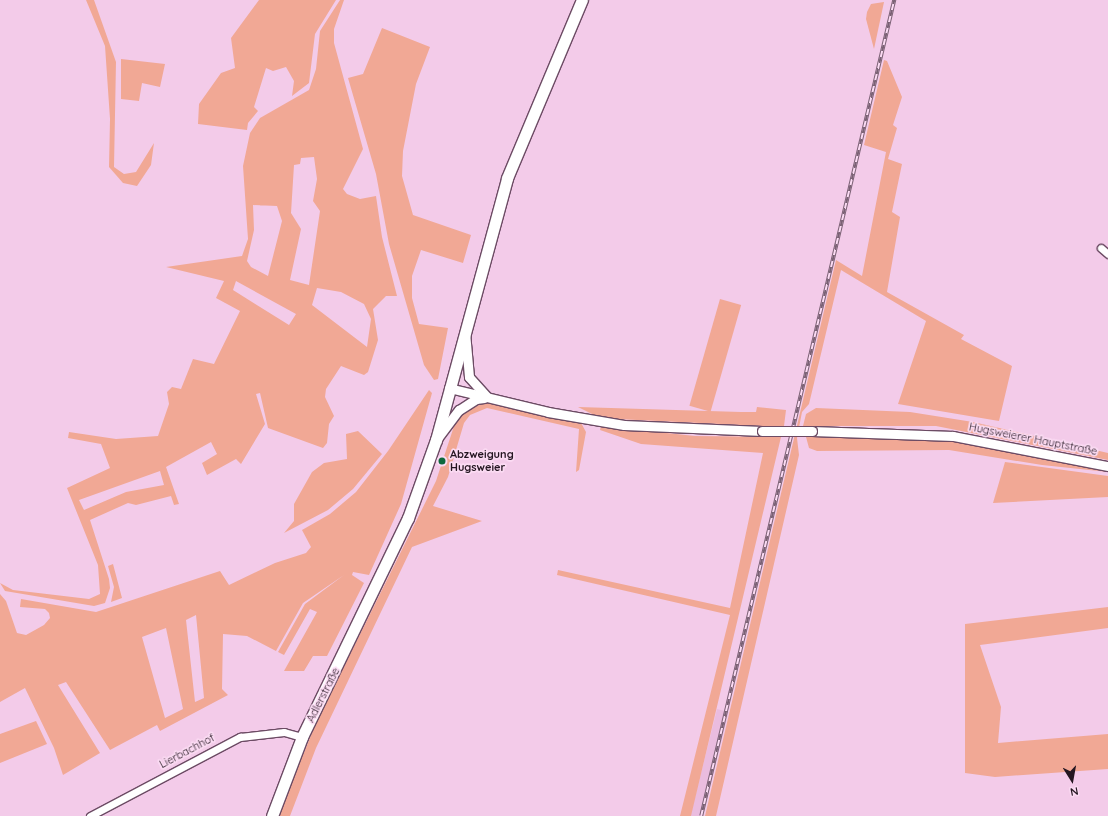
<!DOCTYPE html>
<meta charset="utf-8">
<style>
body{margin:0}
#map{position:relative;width:1108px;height:816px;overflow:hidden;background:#f3cbe9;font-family:Quicksand,sans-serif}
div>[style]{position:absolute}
.built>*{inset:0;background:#eabcdf;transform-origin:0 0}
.green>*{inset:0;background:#f1a895;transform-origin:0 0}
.roads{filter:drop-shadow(1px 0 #6c4b64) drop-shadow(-1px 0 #6c4b64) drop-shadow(0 1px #6c4b64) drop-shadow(0 -1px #6c4b64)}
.minor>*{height:7px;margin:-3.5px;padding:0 3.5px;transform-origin:3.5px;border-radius:3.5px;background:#fff}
.tertiary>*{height:9px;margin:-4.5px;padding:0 4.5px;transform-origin:4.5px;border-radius:4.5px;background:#fff}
.primary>*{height:11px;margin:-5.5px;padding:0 5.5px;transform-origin:5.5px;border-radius:5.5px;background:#fff}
.rail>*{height:3.5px;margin-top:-1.75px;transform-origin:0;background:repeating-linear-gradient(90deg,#fbdbf3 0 6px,#7a6174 0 12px);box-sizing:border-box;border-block:1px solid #7a6174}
.bridges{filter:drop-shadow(1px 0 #6c4b64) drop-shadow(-1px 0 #6c4b64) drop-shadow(0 1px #6c4b64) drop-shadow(0 -1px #6c4b64)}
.tertiary-bridge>*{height:9px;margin:-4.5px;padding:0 4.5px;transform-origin:4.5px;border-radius:4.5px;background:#fff}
.dots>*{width:11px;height:11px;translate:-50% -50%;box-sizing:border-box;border:2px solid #fbdbf3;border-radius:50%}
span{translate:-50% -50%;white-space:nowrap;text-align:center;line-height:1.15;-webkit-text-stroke:3.5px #fbdbf3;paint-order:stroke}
.street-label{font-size:11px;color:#241621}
.poi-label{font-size:11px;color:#241621;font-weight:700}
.left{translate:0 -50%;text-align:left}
.north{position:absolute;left:1052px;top:760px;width:40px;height:40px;-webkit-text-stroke:3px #fbdbf3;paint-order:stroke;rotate:169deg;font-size:11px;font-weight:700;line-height:16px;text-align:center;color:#241621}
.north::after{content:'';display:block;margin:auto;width:14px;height:18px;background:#241621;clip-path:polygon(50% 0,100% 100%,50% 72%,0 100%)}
</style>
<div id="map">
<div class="built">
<div style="left:717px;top:709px;width:12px;height:110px;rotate:14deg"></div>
</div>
<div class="green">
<div style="clip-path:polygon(86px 0,94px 0,116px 62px,114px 167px,124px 174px,136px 172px,154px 143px,151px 165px,137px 186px,123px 183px,109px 167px,110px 119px,105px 46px)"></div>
<div style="clip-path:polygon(259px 0,336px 0,315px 34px,309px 83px,292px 96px,294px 81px,286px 67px,273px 71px,266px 68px,254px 107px,258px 111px,248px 123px,247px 130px,198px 124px,199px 104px,221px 73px,235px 68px,231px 38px)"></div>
<div style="clip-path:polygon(evenodd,340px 0,344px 0,334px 29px,334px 43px,363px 149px,343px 189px,347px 194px,360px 199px,376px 196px,382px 237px,397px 296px,386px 296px,373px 309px,378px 340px,368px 372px,364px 375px,341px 366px,326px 389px,325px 397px,334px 416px,329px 424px,327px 443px,323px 448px,268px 428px,260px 393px,256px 394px,265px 424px,241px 464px,236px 459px,207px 475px,202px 463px,217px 454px,211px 442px,166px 467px,179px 504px,174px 505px,171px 496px,136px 505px,128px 503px,90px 520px,109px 579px,110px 588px,105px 603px,94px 606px,5px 591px,0 583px,13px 590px,89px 599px,100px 594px,98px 565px,67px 488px,110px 468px,101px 444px,68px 438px,69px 432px,116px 439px,158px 436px,169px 404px,167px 392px,172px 387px,181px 389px,193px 359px,214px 364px,240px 311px,216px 298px,224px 281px,166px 267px,242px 256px,248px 239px,243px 166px,250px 133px,260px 118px,309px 90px,316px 69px,320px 31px,340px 0,314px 157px,317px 179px,313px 201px,320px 211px,309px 285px,290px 280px,301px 229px,291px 213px,294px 165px,300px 164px,301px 158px,314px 157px,340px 0,253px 205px,277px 206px,282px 221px,268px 276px,251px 267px,247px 261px,254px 230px,253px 205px,340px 0,236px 281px,296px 314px,289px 325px,233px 290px,236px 281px,340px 0,317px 288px,341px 292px,364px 304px,371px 319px,367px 347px,312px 305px,317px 288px,340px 0,160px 471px,164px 485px,126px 492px,84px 510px,79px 500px,160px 471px)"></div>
<div style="clip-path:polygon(884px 2px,874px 49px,866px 19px,867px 12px,871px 4px)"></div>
<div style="clip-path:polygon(382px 28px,430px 47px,416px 84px,403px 151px,402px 176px,413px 215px,471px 235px,463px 263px,421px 250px,412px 276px,412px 298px,419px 324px,448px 328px,438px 379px,434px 380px,424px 365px,389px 244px,376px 174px,348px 78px,363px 74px)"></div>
<div style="clip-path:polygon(121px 59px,165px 64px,160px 87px,142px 83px,139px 101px,121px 99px)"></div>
<div style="clip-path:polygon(884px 60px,887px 61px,902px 97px,893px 125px,897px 128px,888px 159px,902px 164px,892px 212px,900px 217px,887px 292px,964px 335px,961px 339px,1012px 366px,999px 421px,898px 404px,926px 321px,841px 270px,809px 404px,802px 412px,797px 438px,799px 455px,716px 816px,705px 816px,836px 260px,862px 276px,886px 152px,864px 145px)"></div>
<div style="left:720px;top:299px;width:22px;height:111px;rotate:16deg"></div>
<div style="clip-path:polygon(evenodd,429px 390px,432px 393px,401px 504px,369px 575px,353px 572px,352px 575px,364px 583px,327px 656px,313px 656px,304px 671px,284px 671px,317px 612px,310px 609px,284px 655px,278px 652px,305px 604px,344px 575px,303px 603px,276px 651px,247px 636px,223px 634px,222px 689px,228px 695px,160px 731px,157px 725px,110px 750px,66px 682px,58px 685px,100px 753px,63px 775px,54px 748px,25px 688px,0 702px,0 594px,6px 601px,17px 633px,26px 635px,44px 625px,50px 618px,49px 613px,45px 609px,20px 607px,21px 599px,96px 612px,220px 571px,229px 585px,275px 563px,306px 553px,311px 547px,302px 530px,330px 514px,356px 492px,388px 451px,429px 390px,196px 615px,204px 698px,195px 702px,186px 620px,196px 615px,429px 390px,166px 628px,183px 709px,165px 718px,142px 637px,166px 628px)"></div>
<div style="clip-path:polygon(488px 402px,580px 421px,586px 432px,579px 470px,576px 472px,579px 429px,487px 408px,470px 415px,464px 423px,448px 477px,433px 506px,482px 521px,412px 547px,316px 748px,290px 816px,278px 816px,316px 723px,436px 481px,456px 420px,467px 409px)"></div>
<div style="clip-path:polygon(578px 407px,741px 412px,756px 412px,757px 407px,786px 410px,784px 426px,762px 426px,616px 419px,594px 415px)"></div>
<div style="clip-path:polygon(816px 408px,910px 412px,973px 422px,1108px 453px,1108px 460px,936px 426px,803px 426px,806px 414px)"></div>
<div style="clip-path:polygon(601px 426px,695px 436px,781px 437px,691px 816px,680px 816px,730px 615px,557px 575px,558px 570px,730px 608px,763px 453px,641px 444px,600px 430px)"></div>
<div style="clip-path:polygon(358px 431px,382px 454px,353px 489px,328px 510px,284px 533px,294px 521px,294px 504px,312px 472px,324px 463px,347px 459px,346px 434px)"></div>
<div style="clip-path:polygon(891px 436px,963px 442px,1108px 469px,1108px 472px,1042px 465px,949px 450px,817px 451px,809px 448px,806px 437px)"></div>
<div style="clip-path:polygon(1005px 462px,1108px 476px,1108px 497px,993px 503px)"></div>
<div style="clip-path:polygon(113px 564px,122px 598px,111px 602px,114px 587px,108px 566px)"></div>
<div style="clip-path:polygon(1108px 607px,1108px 628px,980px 645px,1001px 707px,998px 743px,1108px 734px,1108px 769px,995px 777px,965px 773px,965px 624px)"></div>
<div style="clip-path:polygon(36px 721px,47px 744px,0 763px,0 734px)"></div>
</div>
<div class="roads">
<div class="minor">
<div style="left:1101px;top:248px;width:9px;rotate:41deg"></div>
<div style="left:90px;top:816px;width:170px;rotate:-27.8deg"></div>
<div style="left:240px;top:737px;width:44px;rotate:-6.5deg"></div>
<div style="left:284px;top:732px;width:19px;rotate:16deg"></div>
</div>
<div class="tertiary">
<div style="left:465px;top:332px;width:45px;rotate:84.9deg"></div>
<div style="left:469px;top:377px;width:27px;rotate:48deg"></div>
<div style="left:449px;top:388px;width:102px;rotate:13.6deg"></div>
<div style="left:548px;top:412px;width:77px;rotate:9.7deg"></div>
<div style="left:624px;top:425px;width:138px;rotate:2.5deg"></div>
<div style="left:812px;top:431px;width:141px;rotate:2deg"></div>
<div style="left:953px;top:436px;width:158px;rotate:11deg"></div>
<div style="left:436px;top:440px;width:38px;rotate:-53deg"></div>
<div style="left:459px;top:410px;width:20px;rotate:-33deg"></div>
<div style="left:476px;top:399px;width:8px;rotate:-7deg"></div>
</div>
<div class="primary">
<div style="left:272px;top:816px;width:85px;rotate:-69.2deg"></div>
<div style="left:302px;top:737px;width:243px;rotate:-64.2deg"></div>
<div style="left:408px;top:518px;width:83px;rotate:-70.3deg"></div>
<div style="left:436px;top:440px;width:271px;rotate:-74.8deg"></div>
<div style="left:507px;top:178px;width:193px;rotate:-67.2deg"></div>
</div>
</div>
<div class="rail">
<div style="left:701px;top:816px;width:839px;rotate:-76.69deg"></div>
</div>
<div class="bridges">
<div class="tertiary-bridge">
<div style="left:762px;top:431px;width:50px"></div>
</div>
</div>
<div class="dots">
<div style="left:442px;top:461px;background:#0e683c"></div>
</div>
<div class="street-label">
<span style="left:1033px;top:439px;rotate:11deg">Hugsweierer Hauptstraße</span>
<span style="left:323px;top:695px;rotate:-63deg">Adlerstraße</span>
<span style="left:187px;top:751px;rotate:-28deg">Lierbachhof</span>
</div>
<div class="poi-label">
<span class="left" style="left:450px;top:461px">Abzweigung<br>Hugsweier</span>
</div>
<div class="north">N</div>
</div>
